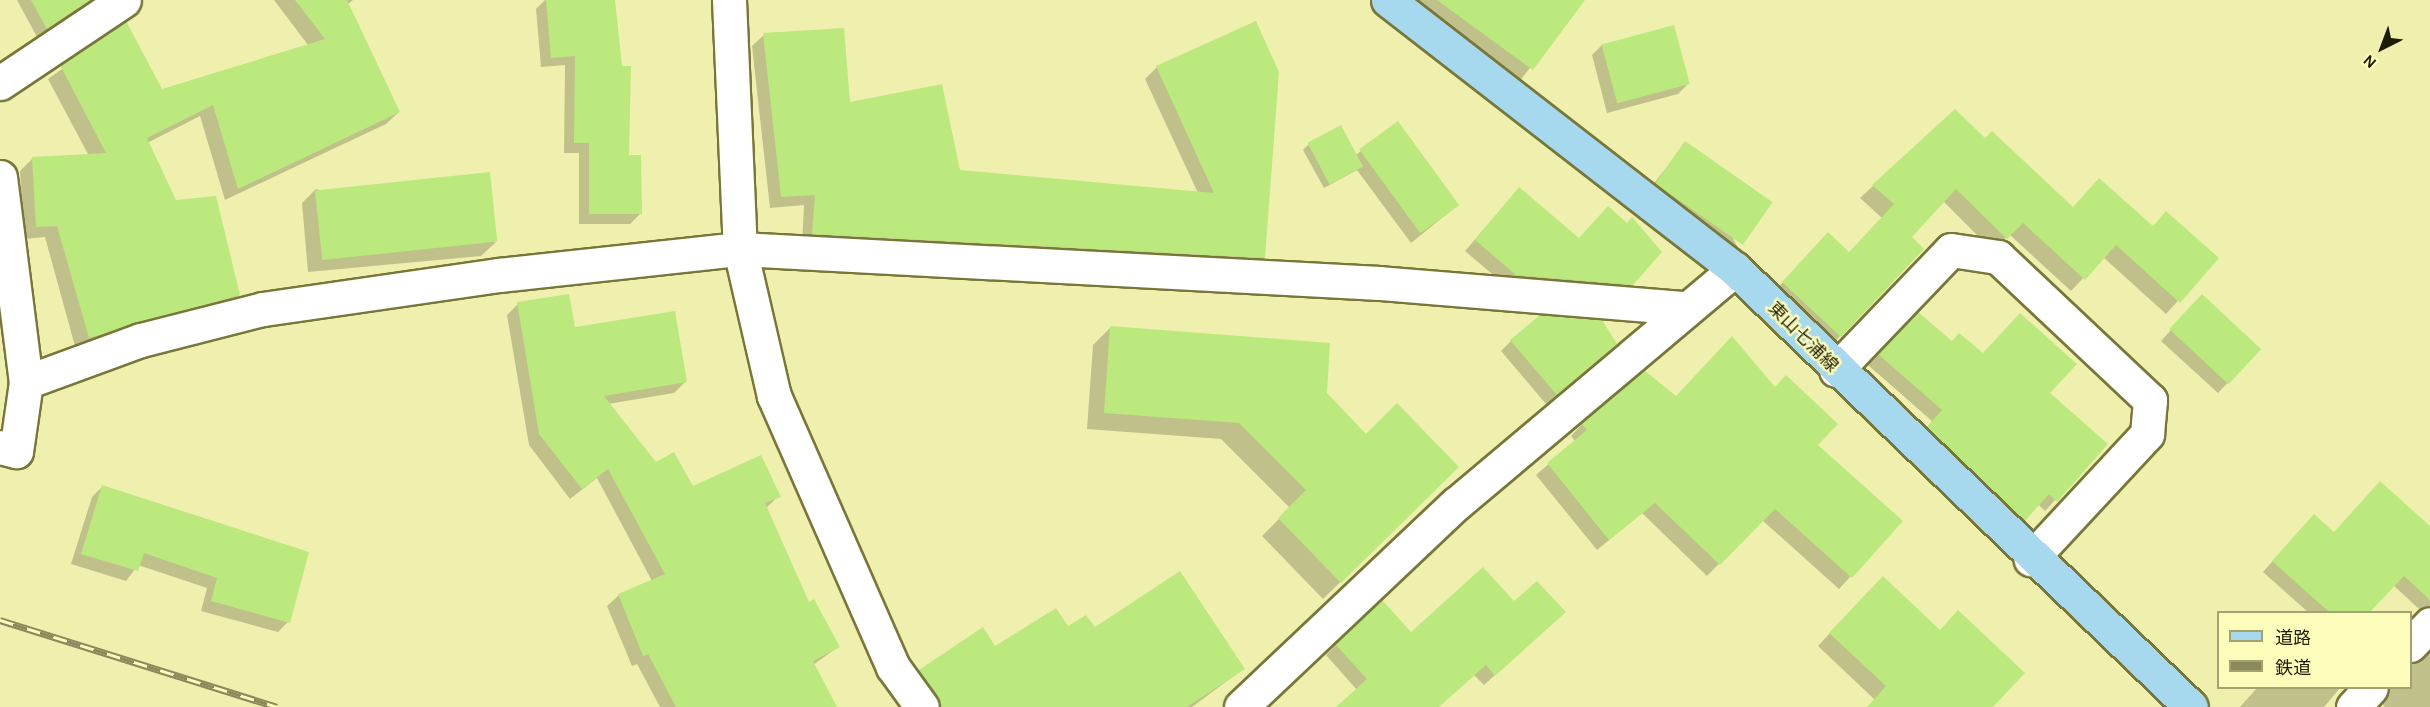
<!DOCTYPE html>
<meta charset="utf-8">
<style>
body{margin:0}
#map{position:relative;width:2430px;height:707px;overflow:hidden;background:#f0f0ae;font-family:Karla,"Noto Sans JP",sans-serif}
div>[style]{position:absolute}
.shadow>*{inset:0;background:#0003}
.building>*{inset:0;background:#bbe97d;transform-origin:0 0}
.roads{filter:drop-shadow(2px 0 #787739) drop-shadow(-2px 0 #787739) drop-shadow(0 2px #787739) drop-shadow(0 -2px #787739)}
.minor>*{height:33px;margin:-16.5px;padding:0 16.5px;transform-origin:16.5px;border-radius:16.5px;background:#fff}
.major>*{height:33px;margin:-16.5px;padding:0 16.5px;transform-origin:16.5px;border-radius:16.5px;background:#a7d9ee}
.rail>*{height:7px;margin-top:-3.5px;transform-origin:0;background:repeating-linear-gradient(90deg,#fdfdbb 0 14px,#89895b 0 28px);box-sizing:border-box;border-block:2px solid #89895b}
span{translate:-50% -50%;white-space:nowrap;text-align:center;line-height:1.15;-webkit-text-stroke:4.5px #fdfdbb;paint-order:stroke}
.street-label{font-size:18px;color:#1c1c03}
.legend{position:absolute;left:2217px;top:611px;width:195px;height:78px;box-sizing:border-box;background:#fdfdbb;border:2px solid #a3a371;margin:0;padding:8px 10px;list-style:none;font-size:18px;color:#1c1c03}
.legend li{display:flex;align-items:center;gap:12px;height:30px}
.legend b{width:30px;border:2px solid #a3a371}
.north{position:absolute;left:2352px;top:18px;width:60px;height:60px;-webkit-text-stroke:4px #fdfdbb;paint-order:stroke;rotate:222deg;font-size:16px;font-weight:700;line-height:24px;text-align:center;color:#1c1c03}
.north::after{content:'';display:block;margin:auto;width:21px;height:27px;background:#1c1c03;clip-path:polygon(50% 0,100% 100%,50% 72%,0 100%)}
</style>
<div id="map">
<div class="shadow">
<div style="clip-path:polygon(17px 0,91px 0,37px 37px)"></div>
<div style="clip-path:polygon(274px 0,353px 0,348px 4px,399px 112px,386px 124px,225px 200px,200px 116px,147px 143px,175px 201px,239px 295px,226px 307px,76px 350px,45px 237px,24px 239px,20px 171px,32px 159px,89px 156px,48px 79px,126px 23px,161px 90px,308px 45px)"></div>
<div style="clip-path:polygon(545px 0,614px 0,628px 157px,640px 214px,630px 224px,579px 224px,579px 153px,564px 153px,565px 65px,541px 67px,536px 9px)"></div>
<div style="clip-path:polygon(1392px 0,1583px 0,1519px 82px)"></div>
<div style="clip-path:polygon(1255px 23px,1264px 258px,1252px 269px,802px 245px,804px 205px,770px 208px,752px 46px,764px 35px,849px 104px,958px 171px,1198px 193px,1145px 79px,1157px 67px)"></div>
<div style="clip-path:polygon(1602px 45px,1688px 84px,1678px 94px,1607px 113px,1592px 55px)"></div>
<div style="clip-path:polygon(1985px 140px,2072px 209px,2152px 227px,2217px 258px,2166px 314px,2103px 257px,2071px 291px,2009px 234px,1993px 251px,1943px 201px,1910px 237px,1922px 249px,1828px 349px,1770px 296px,1816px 247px,1849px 254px,1882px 218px,1860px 198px,1873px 186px)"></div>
<div style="clip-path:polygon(1685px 143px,1738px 248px,1728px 258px,1646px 194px)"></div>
<div style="clip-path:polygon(1308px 145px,1356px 155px,1361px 151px,1458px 205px,1411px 243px,1357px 170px,1324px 188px,1303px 150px)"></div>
<div style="clip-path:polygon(316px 189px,496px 242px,481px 256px,308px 272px,302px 203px)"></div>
<div style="clip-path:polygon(1509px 200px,1632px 284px,1621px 295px,1505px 285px,1465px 251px)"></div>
<div style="clip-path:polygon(518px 304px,685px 382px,674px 393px,608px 404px,656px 463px,692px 488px,779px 496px,766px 508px,808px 604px,838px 647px,813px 665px,835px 707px,660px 707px,637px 664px,632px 666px,607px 606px,619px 595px,652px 581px,597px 478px,570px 499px,529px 445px,507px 315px)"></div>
<div style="clip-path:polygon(2192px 307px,2260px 349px,2218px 393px,2161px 341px)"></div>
<div style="clip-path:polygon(1918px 314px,1951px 343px,1982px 355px,2106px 444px,2045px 511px,2038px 504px,2014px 531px,1918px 439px,1932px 421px,1868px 365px)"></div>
<div style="clip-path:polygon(1110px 328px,1325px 394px,1366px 436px,1457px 467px,1323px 599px,1262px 536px,1290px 508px,1221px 439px,1087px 429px,1093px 345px)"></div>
<div style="clip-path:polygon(1511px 341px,1604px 355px,1546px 404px,1501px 351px)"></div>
<div style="clip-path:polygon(1644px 372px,1676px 398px,1774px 389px,1816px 445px,1901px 521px,1839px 589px,1762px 520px,1707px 576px,1642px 513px,1597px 550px,1536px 475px,1575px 441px,1571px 436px,1582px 424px)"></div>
<div style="clip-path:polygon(103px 486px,288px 622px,278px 632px,201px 611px,207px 588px,138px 565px,126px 581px,71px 564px,92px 497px)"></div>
<div style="clip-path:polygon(2304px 526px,2333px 534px,2430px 528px,2430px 619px,2393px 585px,2368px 612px,2308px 612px,2263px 572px)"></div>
<div style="clip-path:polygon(1870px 590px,1991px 707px,1868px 707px,1875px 700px,1818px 646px)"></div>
<div style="clip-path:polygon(1514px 603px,1553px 622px,1484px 685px,1474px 675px,1438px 707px,1338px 707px,1357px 690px,1326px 655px,1336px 645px,1411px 634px)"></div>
<div style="clip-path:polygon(1067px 628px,1094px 629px,1243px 669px,1192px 707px,919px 707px,906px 686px,982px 630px,995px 648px)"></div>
<div style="clip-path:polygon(2430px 650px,2430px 707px,2385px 707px,2380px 702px,2391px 688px,2410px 688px,2410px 665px)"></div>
<div style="clip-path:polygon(2257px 688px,2340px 688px,2324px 707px,2240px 707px)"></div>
</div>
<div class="building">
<div style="clip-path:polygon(31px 0,90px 0,47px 29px)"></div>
<div style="clip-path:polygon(295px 0,347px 0,400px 112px,238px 189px,213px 105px,147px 138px,176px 200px,216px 196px,240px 295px,89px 338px,57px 226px,36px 227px,32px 157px,106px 153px,60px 65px,126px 21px,162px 89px,325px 39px)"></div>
<div style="clip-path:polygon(546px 0,615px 0,622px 66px,631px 66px,629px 155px,641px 155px,642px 214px,589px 214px,589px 143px,574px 143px,575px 56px,551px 58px)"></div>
<div style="clip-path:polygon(1437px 0,1585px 0,1533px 70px)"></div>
<div style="clip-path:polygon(1256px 21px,1279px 72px,1265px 258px,812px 234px,815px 195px,781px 197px,763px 33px,844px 28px,850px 102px,942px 84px,960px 170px,1214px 193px,1156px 66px)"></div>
<div style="left:1674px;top:25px;width:61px;height:75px;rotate:75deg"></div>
<div style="clip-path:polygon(1955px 109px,1985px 138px,1992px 131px,2073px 207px,2099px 178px,2153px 226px,2166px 211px,2219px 258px,2180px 303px,2116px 245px,2085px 280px,2023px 223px,2007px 239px,1956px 189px,1912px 237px,1924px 249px,1841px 337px,1782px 282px,1828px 232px,1849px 252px,1894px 204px,1872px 185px)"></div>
<div style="left:1398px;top:121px;width:104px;height:48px;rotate:54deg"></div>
<div style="left:1341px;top:125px;width:47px;height:38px;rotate:62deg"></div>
<div style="left:1685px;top:141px;width:107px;height:52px;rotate:35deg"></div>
<div style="left:490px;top:172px;width:70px;height:176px;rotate:84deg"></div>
<div style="clip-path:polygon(1519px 187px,1579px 238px,1608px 206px,1627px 223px,1632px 217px,1662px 252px,1633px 285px,1516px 275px,1475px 240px)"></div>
<div style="clip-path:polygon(569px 294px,575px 327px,675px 311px,687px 382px,604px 396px,656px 462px,674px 452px,693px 486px,761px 455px,781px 497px,765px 503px,809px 602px,814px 599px,840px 647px,813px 661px,837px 707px,676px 707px,648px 654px,643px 656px,618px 594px,665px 574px,608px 469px,582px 489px,539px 434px,517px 302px)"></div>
<div style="left:2202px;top:294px;width:81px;height:48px;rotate:43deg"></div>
<div style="clip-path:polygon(1918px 312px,1952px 341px,1959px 333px,1983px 353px,2020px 313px,2077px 364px,2050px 393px,2108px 444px,2057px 502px,2049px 494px,2025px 521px,1927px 427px,1942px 410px,1878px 354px)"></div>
<div style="clip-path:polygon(1540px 315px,1602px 320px,1617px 344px,1557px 395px,1510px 340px)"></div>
<div style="clip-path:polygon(1110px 326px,1330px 343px,1327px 393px,1366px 434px,1397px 403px,1459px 467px,1341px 583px,1278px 518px,1306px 490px,1239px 423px,1104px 413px)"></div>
<div style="clip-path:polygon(1732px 336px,1775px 387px,1786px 375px,1838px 424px,1818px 445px,1903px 521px,1852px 578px,1775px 509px,1720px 565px,1655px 503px,1609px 540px,1547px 463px,1587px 430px,1581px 423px,1644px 370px,1676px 396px)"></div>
<div style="clip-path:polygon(2380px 481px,2430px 526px,2430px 600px,2404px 576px,2370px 612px,2329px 612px,2272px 561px,2314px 514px,2334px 532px)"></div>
<div style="clip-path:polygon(102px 485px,309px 552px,290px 623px,211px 601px,217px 578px,144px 553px,138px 571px,81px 554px)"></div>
<div style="clip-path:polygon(1483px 567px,1514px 601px,1537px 581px,1566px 612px,1495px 676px,1486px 665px,1439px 707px,1336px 707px,1367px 679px,1335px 644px,1382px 600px,1411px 632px)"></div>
<div style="clip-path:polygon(1180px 571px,1245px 669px,1187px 707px,940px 707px,919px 670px,983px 627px,995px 646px,1056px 608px,1068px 626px,1086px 615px,1095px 627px)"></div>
<div style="clip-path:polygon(1883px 576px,1940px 630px,1958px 610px,2025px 673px,1993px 707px,1867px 707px,1886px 686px,1829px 633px)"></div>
</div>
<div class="roads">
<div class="minor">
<div style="left:729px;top:0;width:249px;rotate:87.5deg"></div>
<div style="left:740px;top:249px;width:151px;rotate:77deg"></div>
<div style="left:774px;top:396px;width:296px;rotate:66.3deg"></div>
<div style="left:893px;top:667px;width:49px;rotate:54.1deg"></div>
<div style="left:0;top:83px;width:149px;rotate:-33.8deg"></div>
<div style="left:0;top:177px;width:207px;rotate:82.8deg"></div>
<div style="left:26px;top:382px;width:70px;rotate:98.2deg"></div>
<div style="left:16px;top:451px;width:16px;rotate:-166deg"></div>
<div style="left:1836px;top:370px;width:166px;rotate:-46.2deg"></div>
<div style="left:1951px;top:250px;width:48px;rotate:8.5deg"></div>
<div style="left:1998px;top:257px;width:209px;rotate:43.3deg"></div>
<div style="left:2150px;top:400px;width:34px;rotate:95deg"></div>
<div style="left:2147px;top:434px;width:171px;rotate:132.9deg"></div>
<div style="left:26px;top:382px;width:122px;rotate:-20.1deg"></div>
<div style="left:141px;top:340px;width:126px;rotate:-14.3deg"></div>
<div style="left:263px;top:309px;width:238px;rotate:-8.2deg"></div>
<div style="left:499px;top:275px;width:242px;rotate:-6.2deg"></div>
<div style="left:740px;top:249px;width:640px;rotate:3.05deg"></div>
<div style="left:1379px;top:283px;width:306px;rotate:4.7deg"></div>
<div style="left:2410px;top:645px;width:29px;rotate:-46deg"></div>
<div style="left:1241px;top:707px;width:296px;rotate:-43.4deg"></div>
<div style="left:1456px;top:504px;width:365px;rotate:-40.1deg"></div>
<div style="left:2353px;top:707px;width:26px;rotate:-47deg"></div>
</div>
<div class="major">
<div style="left:1388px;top:0;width:439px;rotate:37.8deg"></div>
<div style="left:1735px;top:269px;width:632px;rotate:43.85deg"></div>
</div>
</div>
<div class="rail">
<div style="left:0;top:620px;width:290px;rotate:17.4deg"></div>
</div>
<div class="street-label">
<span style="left:1803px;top:337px;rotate:45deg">東山七浦線</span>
</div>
<ul class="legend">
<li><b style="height:8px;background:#a7d9ee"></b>道路</li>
<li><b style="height:8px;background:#89895b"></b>鉄道</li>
</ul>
<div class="north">N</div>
</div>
